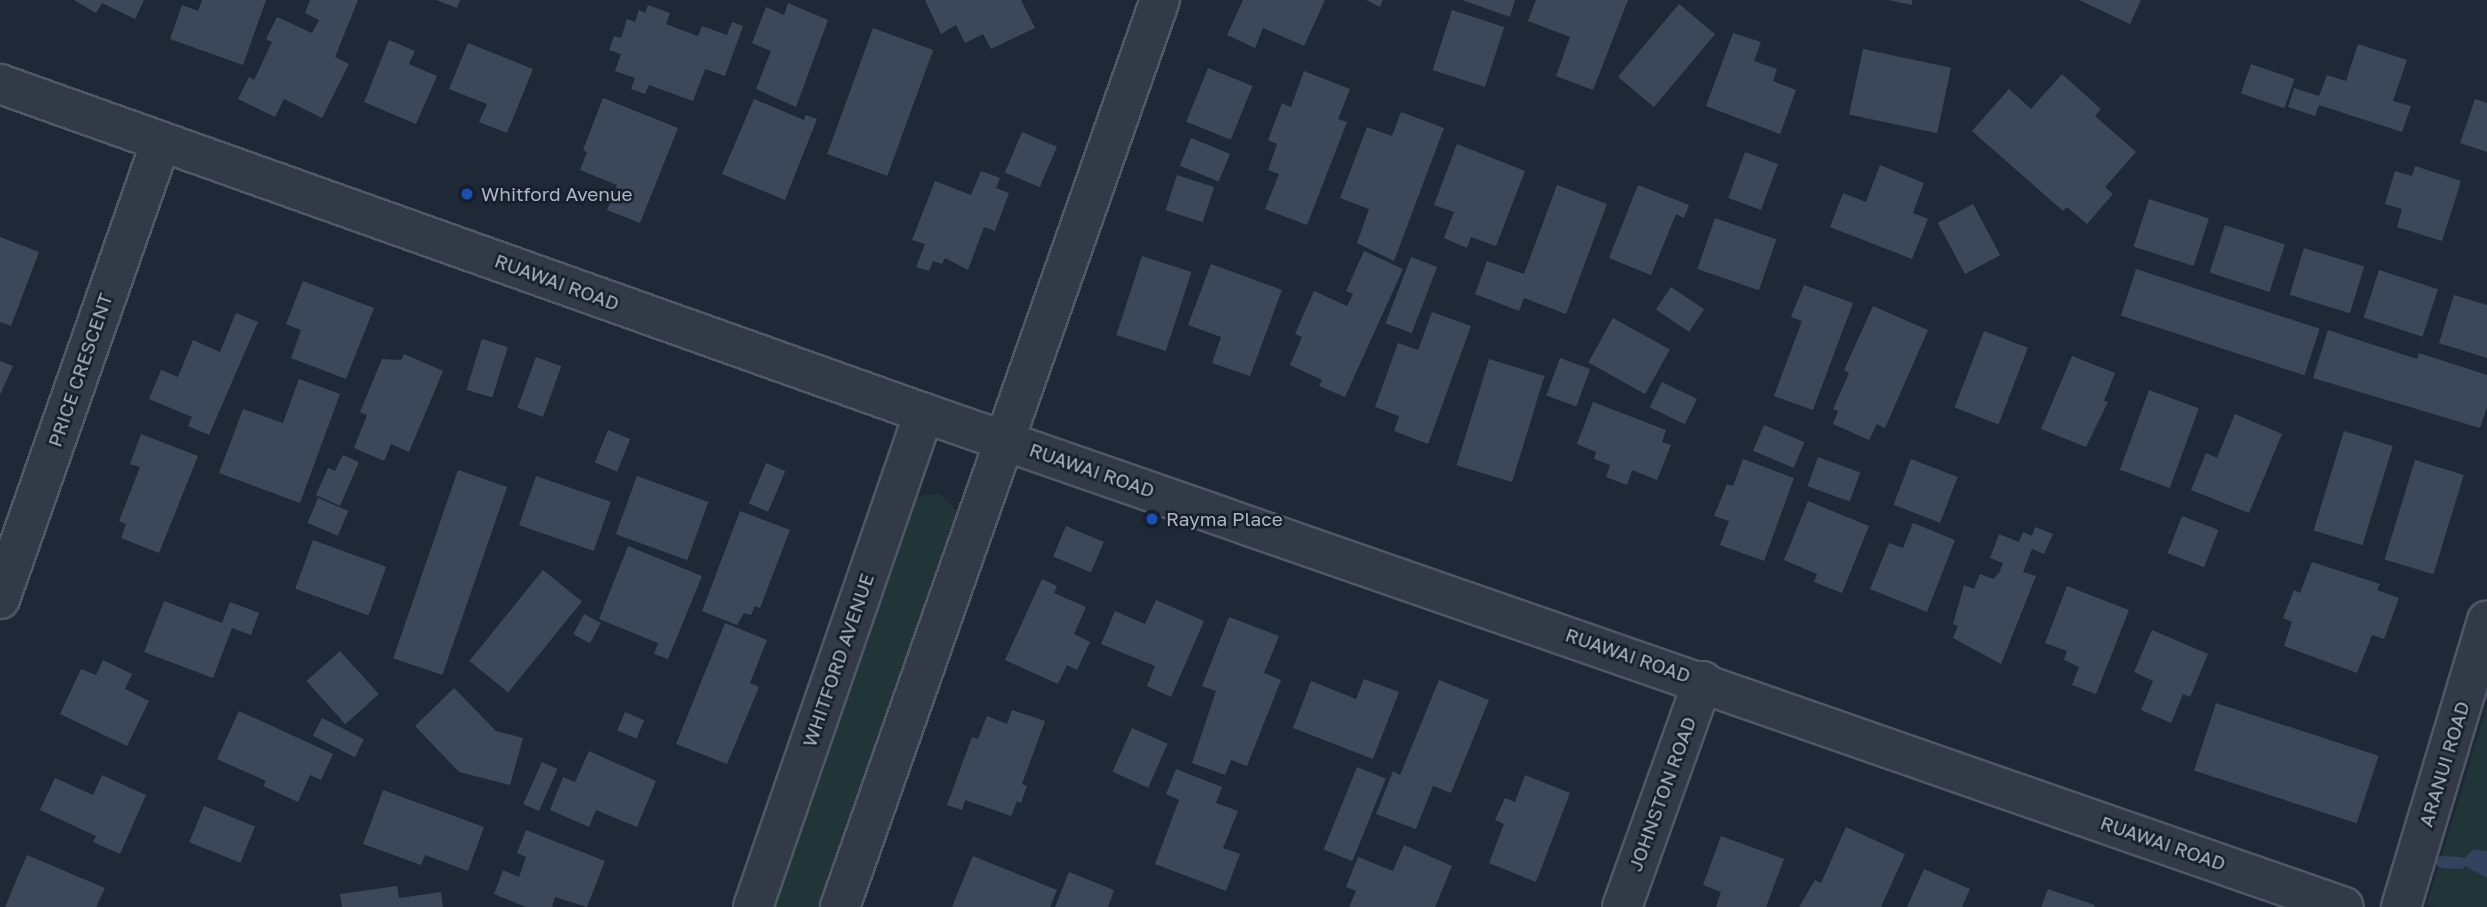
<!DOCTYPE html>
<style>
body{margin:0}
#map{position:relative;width:2487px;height:907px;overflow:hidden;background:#1f2837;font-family:"Golos Text",sans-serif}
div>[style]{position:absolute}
.green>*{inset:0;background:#213438}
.water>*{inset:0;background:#32425f}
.stream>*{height:12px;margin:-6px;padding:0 6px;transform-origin:6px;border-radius:6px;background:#32425f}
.building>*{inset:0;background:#3d475a;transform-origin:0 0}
.roads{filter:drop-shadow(2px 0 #505766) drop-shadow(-2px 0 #505766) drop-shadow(0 2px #505766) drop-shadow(0 -2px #505766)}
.minor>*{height:38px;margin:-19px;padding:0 19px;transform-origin:19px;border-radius:19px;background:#323a47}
.dots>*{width:19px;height:19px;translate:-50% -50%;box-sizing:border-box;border:4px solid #181f2c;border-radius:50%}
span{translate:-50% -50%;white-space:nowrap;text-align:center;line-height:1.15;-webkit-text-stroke:5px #181f2c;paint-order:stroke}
.poi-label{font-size:19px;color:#acb4c5}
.left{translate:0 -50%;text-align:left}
.street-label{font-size:19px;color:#acb4c5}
</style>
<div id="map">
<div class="green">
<div style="clip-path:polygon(939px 493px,961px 515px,822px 907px,770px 907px,913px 498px)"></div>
<div style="clip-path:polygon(2487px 707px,2487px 907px,2435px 907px,2427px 904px)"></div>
</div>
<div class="water">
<div style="clip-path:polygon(2474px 849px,2487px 851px,2487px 878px,2460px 863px)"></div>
</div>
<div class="stream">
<div style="left:2442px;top:862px;width:18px;rotate:3deg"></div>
</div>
<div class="building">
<div style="clip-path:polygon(74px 0,144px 0,135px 19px,102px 3px,96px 13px)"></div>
<div style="clip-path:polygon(202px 0,266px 0,243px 65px,170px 39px,182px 5px,198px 11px)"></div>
<div style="clip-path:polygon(310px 0,358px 0,335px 57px,349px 64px,322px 118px,284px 99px,275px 117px,238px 99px,249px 77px,254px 80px,272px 42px,266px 39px,277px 17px,312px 33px,319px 20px,305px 13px)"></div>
<div style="clip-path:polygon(436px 0,460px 0,457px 8px)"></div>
<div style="clip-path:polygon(925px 0,1021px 0,1035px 28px,991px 49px,983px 34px,965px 43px,956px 25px,941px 34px)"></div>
<div style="clip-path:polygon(1243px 0,1325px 0,1304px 46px,1263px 28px,1255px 48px,1227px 35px)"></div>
<div style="clip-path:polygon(1366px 0,1383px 0,1380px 7px)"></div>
<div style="clip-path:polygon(1462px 0,1515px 0,1510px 17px)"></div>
<div style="clip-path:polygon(1536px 0,1628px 0,1593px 90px,1556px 76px,1570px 37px,1528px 21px)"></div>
<div style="clip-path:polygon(1888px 0,1912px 0,1912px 5px)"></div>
<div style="clip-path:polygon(2079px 0,2141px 0,2130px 24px)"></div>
<div style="clip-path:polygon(788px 3px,828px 20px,796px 107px,756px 89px,771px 51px,752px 43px,766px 7px,784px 15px)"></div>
<div style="left:1679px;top:4px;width:47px;height:95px;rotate:40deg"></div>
<div style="clip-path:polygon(648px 5px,670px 13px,666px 24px,698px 36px,702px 26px,727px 35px,732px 22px,743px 26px,725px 76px,705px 69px,693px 101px,649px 85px,645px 94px,631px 89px,635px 78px,615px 71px,621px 54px,609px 50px,614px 36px,621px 38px,627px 19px,635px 22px,639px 10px,645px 13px)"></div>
<div style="left:1452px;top:10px;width:55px;height:63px;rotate:18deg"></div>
<div style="left:873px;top:28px;width:64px;height:134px;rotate:20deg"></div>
<div style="clip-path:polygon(1733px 33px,1761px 42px,1754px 61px,1777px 69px,1773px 81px,1796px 90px,1780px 134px,1706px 106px)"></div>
<div style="clip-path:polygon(389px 40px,415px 51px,409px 64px,437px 76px,416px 124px,364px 102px)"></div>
<div style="clip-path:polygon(468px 43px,533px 69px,507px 133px,479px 122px,487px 104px,449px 89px)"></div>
<div style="clip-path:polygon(2358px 44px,2407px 60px,2393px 101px,2411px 106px,2402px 132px,2319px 105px,2315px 116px,2288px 107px,2294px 88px,2319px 96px,2327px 75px,2346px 81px)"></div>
<div style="left:1863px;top:49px;width:90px;height:67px;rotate:12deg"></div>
<div style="left:2251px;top:64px;width:46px;height:31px;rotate:19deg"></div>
<div style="left:1208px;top:68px;width:48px;height:58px;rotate:22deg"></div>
<div style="clip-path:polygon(1304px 71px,1350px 89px,1338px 119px,1347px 122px,1307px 225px,1265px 209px,1279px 174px,1268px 170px,1277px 144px,1268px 140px,1282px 103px,1291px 107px)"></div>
<div style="clip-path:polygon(2062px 74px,2101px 109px,2095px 116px,2136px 152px,2105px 187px,2113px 194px,2087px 224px,2067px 207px,2063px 211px,1972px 131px,2009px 89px,2031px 109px)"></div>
<div style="clip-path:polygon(603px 98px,678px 128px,640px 223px,607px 210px,617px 185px,580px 170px,587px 152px,583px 150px)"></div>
<div style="clip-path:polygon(754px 99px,804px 120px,806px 115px,817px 119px,785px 200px,722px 174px)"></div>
<div style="clip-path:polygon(2475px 99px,2487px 103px,2487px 152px,2460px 143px)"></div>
<div style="clip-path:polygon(1401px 112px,1444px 128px,1394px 261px,1357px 243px,1369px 209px,1340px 198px,1367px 127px,1392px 136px)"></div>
<div style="left:1022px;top:132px;width:38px;height:44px;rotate:23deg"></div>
<div style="left:1191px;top:138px;width:42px;height:30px;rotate:22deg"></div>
<div style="clip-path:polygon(1457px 144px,1525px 171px,1496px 246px,1471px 237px,1467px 248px,1444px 238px,1454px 212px,1434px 205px)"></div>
<div style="left:1745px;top:152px;width:35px;height:49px;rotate:20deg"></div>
<div style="clip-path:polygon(1880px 165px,1924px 183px,1913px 213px,1928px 219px,1912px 259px,1830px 227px,1843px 193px,1866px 202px)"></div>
<div style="clip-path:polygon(2415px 166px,2461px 181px,2442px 241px,2397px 227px,2402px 209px,2385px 204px,2395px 171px,2412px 176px)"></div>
<div style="clip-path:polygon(981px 171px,1000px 178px,996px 188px,1009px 193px,995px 231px,984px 227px,968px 270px,945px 258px,942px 264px,933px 261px,929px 271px,916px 267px,925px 244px,912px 240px,935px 181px,971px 195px)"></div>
<div style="left:1177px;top:175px;width:39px;height:37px;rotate:18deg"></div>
<div style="clip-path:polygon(1557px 185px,1607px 204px,1566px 314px,1524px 298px,1519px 311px,1475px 294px,1487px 261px,1524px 274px)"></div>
<div style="clip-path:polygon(1638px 185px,1689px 205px,1684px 218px,1676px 214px,1651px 275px,1609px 258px)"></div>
<div style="left:2149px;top:199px;width:63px;height:50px;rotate:18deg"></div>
<div style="left:1973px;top:204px;width:58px;height:40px;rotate:62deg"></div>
<div style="left:1715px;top:218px;width:65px;height:54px;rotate:19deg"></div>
<div style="left:2225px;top:225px;width:63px;height:50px;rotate:18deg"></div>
<div style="clip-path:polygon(0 237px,39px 252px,11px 326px,0 322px)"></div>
<div style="left:2304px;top:248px;width:63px;height:49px;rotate:17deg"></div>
<div style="clip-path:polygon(1364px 251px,1403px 269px,1345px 397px,1319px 386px,1322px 380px,1290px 365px,1302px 337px,1295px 334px,1314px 291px,1347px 306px,1353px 294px,1346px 291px)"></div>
<div style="left:1142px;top:256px;width:52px;height:83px;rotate:18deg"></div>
<div style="left:1411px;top:257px;width:28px;height:71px;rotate:21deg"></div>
<div style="clip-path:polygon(1211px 264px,1282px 290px,1250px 376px,1212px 363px,1221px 337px,1188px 325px)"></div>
<div style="left:2136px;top:269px;width:193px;height:49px;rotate:18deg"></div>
<div style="left:2379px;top:270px;width:62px;height:50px;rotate:18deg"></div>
<div style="clip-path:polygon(303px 281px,374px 308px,346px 379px,291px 358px,301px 330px,286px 324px)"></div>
<div style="clip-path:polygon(1804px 285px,1853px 303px,1813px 410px,1774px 396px,1802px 321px,1791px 317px)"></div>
<div style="left:1671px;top:287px;width:40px;height:27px;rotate:34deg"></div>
<div style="clip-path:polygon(2454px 295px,2487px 305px,2487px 358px,2439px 343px)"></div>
<div style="clip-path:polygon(1873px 306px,1928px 330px,1885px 428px,1877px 424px,1869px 440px,1833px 424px,1838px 411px,1833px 409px,1849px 373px,1844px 370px)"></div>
<div style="clip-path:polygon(1432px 312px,1471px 326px,1428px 444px,1394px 431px,1399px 416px,1375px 407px,1398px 343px,1418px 350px)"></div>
<div style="clip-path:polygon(236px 313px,258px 322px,209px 435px,188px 426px,192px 417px,149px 399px,161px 370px,178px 377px,193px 340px,220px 352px)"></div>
<div style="left:1613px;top:318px;width:65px;height:51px;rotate:29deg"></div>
<div style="clip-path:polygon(2328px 330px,2417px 359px,2419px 353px,2487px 375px,2487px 407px,2480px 428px,2313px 378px)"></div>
<div style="left:1984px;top:331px;width:47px;height:82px;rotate:21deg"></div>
<div style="left:482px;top:339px;width:27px;height:53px;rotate:17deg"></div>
<div style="clip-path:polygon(404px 354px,443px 371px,409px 452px,391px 444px,384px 461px,354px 448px,367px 415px,360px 412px,382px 359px,401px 360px)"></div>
<div style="clip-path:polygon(2072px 356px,2115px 373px,2104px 401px,2108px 402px,2086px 447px,2041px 429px)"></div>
<div style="left:536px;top:357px;width:27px;height:54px;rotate:20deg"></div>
<div style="left:1560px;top:358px;width:32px;height:40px;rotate:20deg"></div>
<div style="left:1489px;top:359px;width:58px;height:111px;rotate:17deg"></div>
<div style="clip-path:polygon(0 361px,13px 366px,0 395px)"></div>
<div style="clip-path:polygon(299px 379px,340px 394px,300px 503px,219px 473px,243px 409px,283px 423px)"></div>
<div style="left:1662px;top:382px;width:39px;height:28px;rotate:26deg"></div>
<div style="left:2149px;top:390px;width:53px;height:85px;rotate:20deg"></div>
<div style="clip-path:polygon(1593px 402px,1666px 430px,1662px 442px,1671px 445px,1657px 480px,1632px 470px,1627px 485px,1606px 477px,1610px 465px,1594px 459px,1596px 452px,1577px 444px)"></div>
<div style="clip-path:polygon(2235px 414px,2282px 434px,2249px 513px,2191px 490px,2206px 453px,2217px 458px)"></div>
<div style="left:1764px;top:425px;width:44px;height:28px;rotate:23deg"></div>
<div style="left:608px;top:430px;width:24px;height:35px;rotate:22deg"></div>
<div style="left:2344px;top:431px;width:51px;height:104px;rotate:17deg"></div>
<div style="clip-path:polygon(141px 434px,198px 456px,159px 553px,121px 538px,126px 524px,119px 521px,140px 467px,130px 464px)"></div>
<div style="clip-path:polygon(343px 455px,359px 462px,340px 506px,316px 495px,328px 468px,335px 471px)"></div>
<div style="left:1818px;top:457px;width:45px;height:31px;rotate:20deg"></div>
<div style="clip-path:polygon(1743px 459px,1794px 478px,1764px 561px,1720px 545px,1729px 521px,1714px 516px,1727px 484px,1733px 486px)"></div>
<div style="left:1911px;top:459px;width:50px;height:49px;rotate:21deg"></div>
<div style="left:2415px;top:460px;width:51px;height:104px;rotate:17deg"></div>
<div style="left:766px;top:463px;width:21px;height:44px;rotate:23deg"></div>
<div style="left:458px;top:470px;width:52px;height:199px;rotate:19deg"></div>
<div style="left:536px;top:476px;width:79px;height:52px;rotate:19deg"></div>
<div style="left:637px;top:476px;width:76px;height:62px;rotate:20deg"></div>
<div style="left:318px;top:498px;width:33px;height:27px;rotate:23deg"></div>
<div style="clip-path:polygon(1808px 501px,1869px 526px,1842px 593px,1814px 582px,1817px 574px,1784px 560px)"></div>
<div style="clip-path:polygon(740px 511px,790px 530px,760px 608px,755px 606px,751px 615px,744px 613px,737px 625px,702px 611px)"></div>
<div style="left:2182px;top:516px;width:39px;height:40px;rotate:21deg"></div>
<div style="clip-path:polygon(1913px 523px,1955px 540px,1927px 612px,1870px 589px,1889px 543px,1903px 548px)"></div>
<div style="left:1066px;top:526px;width:41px;height:33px;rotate:23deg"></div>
<div style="clip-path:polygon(2035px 527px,2053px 534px,2044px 554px,2032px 549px,2023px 572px,2036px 576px,2001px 664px,1953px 638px,1958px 626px,1953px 624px,1964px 585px,1974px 589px,1980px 574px,1993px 579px,1999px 573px,2003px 563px,1990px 558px,1999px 534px,2019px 542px,2023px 532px,2032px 536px)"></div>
<div style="left:313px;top:540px;width:78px;height:52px;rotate:20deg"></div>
<div style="clip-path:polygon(628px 546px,702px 576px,668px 659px,654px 654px,658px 643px,599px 619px)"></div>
<div style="clip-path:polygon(2312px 562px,2380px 584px,2377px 590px,2399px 598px,2384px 639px,2372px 635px,2357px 673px,2284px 646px,2292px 622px,2283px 618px,2294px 590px,2300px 593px)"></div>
<div style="left:543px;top:570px;width:50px;height:117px;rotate:39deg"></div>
<div style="clip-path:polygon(1042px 579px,1057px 586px,1054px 593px,1086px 607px,1074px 634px,1090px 642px,1077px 670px,1067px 665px,1058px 684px,1005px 660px)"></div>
<div style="clip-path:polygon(2067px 586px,2129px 610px,2096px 694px,2072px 685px,2079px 667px,2064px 660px,2067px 651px,2045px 643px)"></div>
<div style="clip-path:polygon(1156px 600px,1204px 621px,1171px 697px,1147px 686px,1155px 666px,1101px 644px,1115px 611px,1145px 624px)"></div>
<div style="clip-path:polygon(164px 601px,222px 623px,230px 602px,259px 613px,251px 635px,232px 628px,213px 678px,144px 652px)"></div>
<div style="left:584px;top:614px;width:19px;height:23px;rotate:28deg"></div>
<div style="clip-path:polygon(1229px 617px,1279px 636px,1264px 673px,1281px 680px,1247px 766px,1231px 760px,1225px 775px,1192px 763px,1216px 691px,1202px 686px)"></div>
<div style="clip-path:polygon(725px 623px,767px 640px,750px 683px,759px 687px,727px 764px,676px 744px)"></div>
<div style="clip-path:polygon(2152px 630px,2208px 654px,2190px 697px,2183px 694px,2171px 723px,2141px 710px,2153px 681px,2134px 672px)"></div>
<div style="left:340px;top:651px;width:58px;height:45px;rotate:48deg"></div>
<div style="clip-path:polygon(103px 660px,132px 674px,125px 689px,149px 701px,127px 746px,60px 714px,81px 669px,96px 675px)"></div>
<div style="clip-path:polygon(1364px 679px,1399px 692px,1373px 759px,1293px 728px,1311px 681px,1356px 699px)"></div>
<div style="clip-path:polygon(1439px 680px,1489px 700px,1451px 793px,1433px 786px,1416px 829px,1376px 814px,1393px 771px,1400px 775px)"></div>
<div style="clip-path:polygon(454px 688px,496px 731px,523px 738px,510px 785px,459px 772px,415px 726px)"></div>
<div style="left:2216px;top:703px;width:171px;height:71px;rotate:18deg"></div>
<div style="clip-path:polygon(1012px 710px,1045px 721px,1022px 784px,1027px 786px,1021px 803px,1017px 801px,1011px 816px,965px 800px,962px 810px,947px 805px,972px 737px,978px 739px,987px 716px,1007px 724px)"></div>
<div style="clip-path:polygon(239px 711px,333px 754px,321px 780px,310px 775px,298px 802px,263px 786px,266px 781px,217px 759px)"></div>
<div style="left:625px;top:712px;width:21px;height:20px;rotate:23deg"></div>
<div style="left:322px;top:718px;width:47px;height:20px;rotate:27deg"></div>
<div style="left:1132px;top:728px;width:39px;height:48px;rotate:24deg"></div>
<div style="clip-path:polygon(589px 751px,656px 781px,637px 827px,596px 810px,589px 827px,550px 810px,563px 777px,575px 782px)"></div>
<div style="left:542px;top:762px;width:17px;height:46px;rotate:24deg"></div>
<div style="left:1357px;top:767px;width:31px;height:89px;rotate:22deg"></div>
<div style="clip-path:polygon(1176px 769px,1222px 787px,1216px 803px,1238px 811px,1223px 848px,1240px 854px,1226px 891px,1155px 864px,1179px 800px,1166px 794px)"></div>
<div style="clip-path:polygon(102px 775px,146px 795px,120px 854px,93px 842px,96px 836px,40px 810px,55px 778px,93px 795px)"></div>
<div style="clip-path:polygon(1525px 775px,1570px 793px,1536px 882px,1489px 863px,1504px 824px,1495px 820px,1505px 798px,1515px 802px)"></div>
<div style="clip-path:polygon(383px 790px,484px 827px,468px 871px,425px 855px,421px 865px,363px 844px)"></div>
<div style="left:204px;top:806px;width:55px;height:39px;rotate:22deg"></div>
<div style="clip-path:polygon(1846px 827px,1905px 854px,1881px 907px,1799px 907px,1815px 880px,1821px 883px)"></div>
<div style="clip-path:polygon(526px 830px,605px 861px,587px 907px,555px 897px,552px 907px,526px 907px,494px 894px,503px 870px,519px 877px,526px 857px,517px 853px)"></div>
<div style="clip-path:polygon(1721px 836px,1784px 859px,1766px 907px,1716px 907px,1721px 892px,1703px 885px)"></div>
<div style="clip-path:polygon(1404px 845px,1452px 866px,1435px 907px,1349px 907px,1356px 891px,1346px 887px,1358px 857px,1393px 871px)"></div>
<div style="clip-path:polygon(27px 855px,105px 888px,96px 907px,5px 907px)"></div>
<div style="clip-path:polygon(973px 856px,1057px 890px,1050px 907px,952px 907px)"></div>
<div style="clip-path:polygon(1924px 869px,1970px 889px,1962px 907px,1907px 907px)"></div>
<div style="clip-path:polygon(1069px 872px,1114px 890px,1108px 907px,1055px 907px)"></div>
<div style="clip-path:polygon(397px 886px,399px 898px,441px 892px,443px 907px,342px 907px,340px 894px)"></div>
<div style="clip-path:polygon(2048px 889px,2095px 905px,2094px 907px,2041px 907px)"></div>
</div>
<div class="roads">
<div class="minor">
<div style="left:0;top:84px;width:981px;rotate:19.6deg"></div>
<div style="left:924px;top:413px;width:1503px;rotate:19.18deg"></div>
<div style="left:0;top:599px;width:485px;rotate:-70.6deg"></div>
<div style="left:753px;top:907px;width:523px;rotate:-70.91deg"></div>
<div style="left:840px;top:907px;width:962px;rotate:-70.57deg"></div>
<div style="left:1622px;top:907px;width:240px;rotate:-70.3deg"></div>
<div style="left:2401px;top:907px;width:299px;rotate:-73.3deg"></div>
</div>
</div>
<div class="dots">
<div style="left:467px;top:194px;background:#1a4fb4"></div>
<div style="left:1152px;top:519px;background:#1a4fb4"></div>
</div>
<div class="poi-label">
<span class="left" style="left:481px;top:194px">Whitford Avenue</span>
<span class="left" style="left:1166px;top:519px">Rayma Place</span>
</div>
<div class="street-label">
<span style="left:557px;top:282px;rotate:20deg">RUAWAI ROAD</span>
<span style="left:80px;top:370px;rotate:-71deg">PRICE CRESCENT</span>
<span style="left:1092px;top:470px;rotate:19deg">RUAWAI ROAD</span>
<span style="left:1628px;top:655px;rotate:19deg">RUAWAI ROAD</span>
<span style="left:838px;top:660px;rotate:-71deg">WHITFORD AVENUE</span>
<span style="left:2444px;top:764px;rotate:-73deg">ARANUI ROAD</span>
<span style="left:1662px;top:794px;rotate:-70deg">JOHNSTON ROAD</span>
<span style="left:2163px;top:843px;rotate:19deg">RUAWAI ROAD</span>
</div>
</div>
